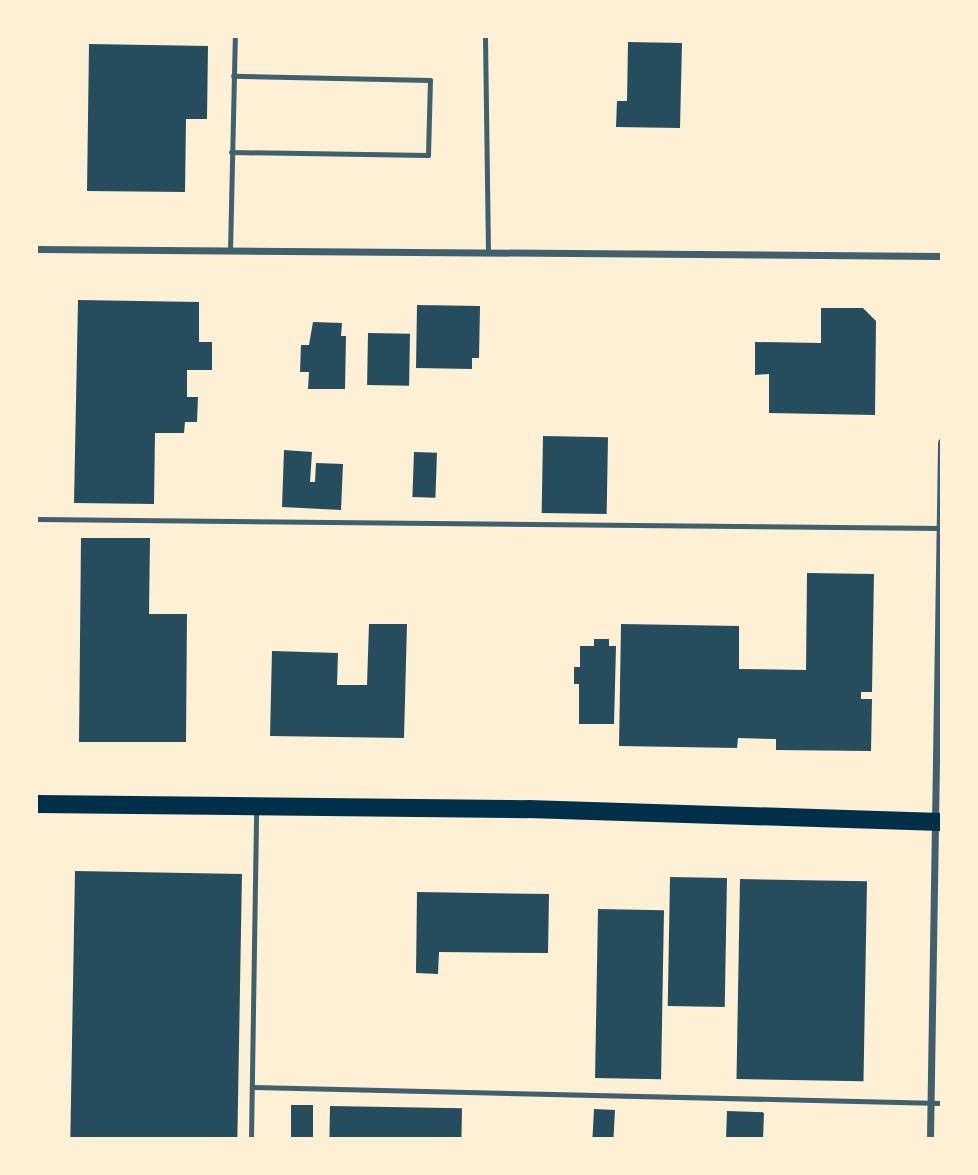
<!DOCTYPE html>
<style>
body{margin:0}
#map{position:relative;width:978px;height:1175px;overflow:hidden;background:#fdf0d5;font-family:"PT Sans Narrow",sans-serif}
div>[style]{position:absolute}
.building>*{inset:0;background:#264d5e;transform-origin:0 0}
.service>*{height:5px;margin:-2.5px;padding:0 2.5px;transform-origin:2.5px;border-radius:2.5px;background:#3f606c}
.minor>*{height:7px;margin:-3.5px;padding:0 3.5px;transform-origin:3.5px;border-radius:3.5px;background:#3f606c}
.primary>*{height:18px;margin:-9px;padding:0 9px;transform-origin:9px;border-radius:9px;background:#003049}
span{translate:-50% -50%;white-space:nowrap;text-align:center;line-height:1.15;-webkit-text-stroke:5px #fdf0d5;paint-order:stroke}
.frame{position:absolute;inset:0;border:38px solid #fdf0d5;pointer-events:none}
</style>
<div id="map">
<div class="building">
<div style="clip-path:polygon(628px 42px,682px 43px,680px 128px,616px 127px,617px 101px,627px 101px)"></div>
<div style="clip-path:polygon(89px 44px,208px 46px,207px 119px,186px 119px,185px 192px,87px 191px)"></div>
<div style="clip-path:polygon(78px 300px,199px 302px,199px 342px,212px 342px,212px 370px,187px 370px,187px 397px,198px 397px,197px 422px,185px 422px,184px 433px,155px 433px,154px 504px,74px 503px)"></div>
<div style="clip-path:polygon(417px 305px,480px 306px,479px 358px,472px 358px,472px 369px,416px 368px)"></div>
<div style="clip-path:polygon(821px 308px,863px 308px,876px 321px,875px 415px,769px 413px,769px 374px,755px 375px,755px 342px,821px 343px)"></div>
<div style="clip-path:polygon(313px 322px,342px 323px,341px 336px,346px 336px,345px 389px,308px 389px,309px 372px,300px 372px,301px 345px,309px 345px)"></div>
<div style="left:368px;top:333px;width:42px;height:52px;rotate:1deg"></div>
<div style="left:543px;top:436px;width:65px;height:77px;rotate:1deg"></div>
<div style="clip-path:polygon(284px 450px,312px 452px,310px 482px,315px 482px,316px 463px,343px 464px,341px 510px,282px 507px)"></div>
<div style="left:414px;top:452px;width:23px;height:45px;rotate:2deg"></div>
<div style="clip-path:polygon(81px 538px,150px 538px,149px 614px,187px 614px,186px 742px,79px 742px)"></div>
<div style="clip-path:polygon(807px 573px,874px 574px,872px 692px,861px 692px,861px 699px,872px 699px,871px 751px,776px 750px,776px 739px,738px 738px,737px 748px,619px 746px,621px 624px,739px 626px,739px 669px,806px 670px)"></div>
<div style="clip-path:polygon(369px 624px,407px 624px,404px 738px,270px 736px,272px 651px,338px 653px,337px 685px,367px 685px)"></div>
<div style="clip-path:polygon(594px 639px,609px 639px,609px 646px,616px 646px,614px 724px,579px 724px,579px 684px,574px 684px,574px 667px,580px 667px,580px 646px,594px 646px)"></div>
<div style="left:75px;top:871px;width:167px;height:267px;rotate:1deg"></div>
<div style="left:670px;top:877px;width:57px;height:129px;rotate:1deg"></div>
<div style="left:740px;top:879px;width:127px;height:200px;rotate:1deg"></div>
<div style="clip-path:polygon(417px 892px,549px 894px,548px 953px,439px 952px,438px 974px,416px 973px)"></div>
<div style="left:598px;top:909px;width:66px;height:169px;rotate:1deg"></div>
<div style="left:291px;top:1105px;width:22px;height:33px"></div>
<div style="left:330px;top:1106px;width:132px;height:32px;rotate:1deg"></div>
<div style="left:594px;top:1109px;width:21px;height:29px;rotate:3deg"></div>
<div style="left:727px;top:1111px;width:37px;height:27px;rotate:2deg"></div>
</div>
<div class="service">
<div style="left:485px;top:37px;width:216px;rotate:89.2deg"></div>
<div style="left:231px;top:152px;width:197px;rotate:0.9deg"></div>
<div style="left:428px;top:155px;width:75px;rotate:-88.5deg"></div>
<div style="left:430px;top:80px;width:197px;rotate:-178.8deg"></div>
<div style="left:230px;top:251px;width:214px;rotate:-88.7deg"></div>
<div style="left:37px;top:519px;width:904px;rotate:0.57deg"></div>
<div style="left:252px;top:1087px;width:689px;rotate:1.33deg"></div>
<div style="left:251px;top:1138px;width:329px;rotate:-89.1deg"></div>
</div>
<div class="minor">
<div style="left:37px;top:249px;width:904px;rotate:0.44deg"></div>
<div style="left:930px;top:1138px;width:696px;rotate:-89.09deg"></div>
</div>
<div class="primary">
<div style="left:37px;top:804px;width:491px;rotate:0.6deg"></div>
<div style="left:528px;top:809px;width:413px;rotate:1.8deg"></div>
</div>
<div class="frame"></div>
</div>
